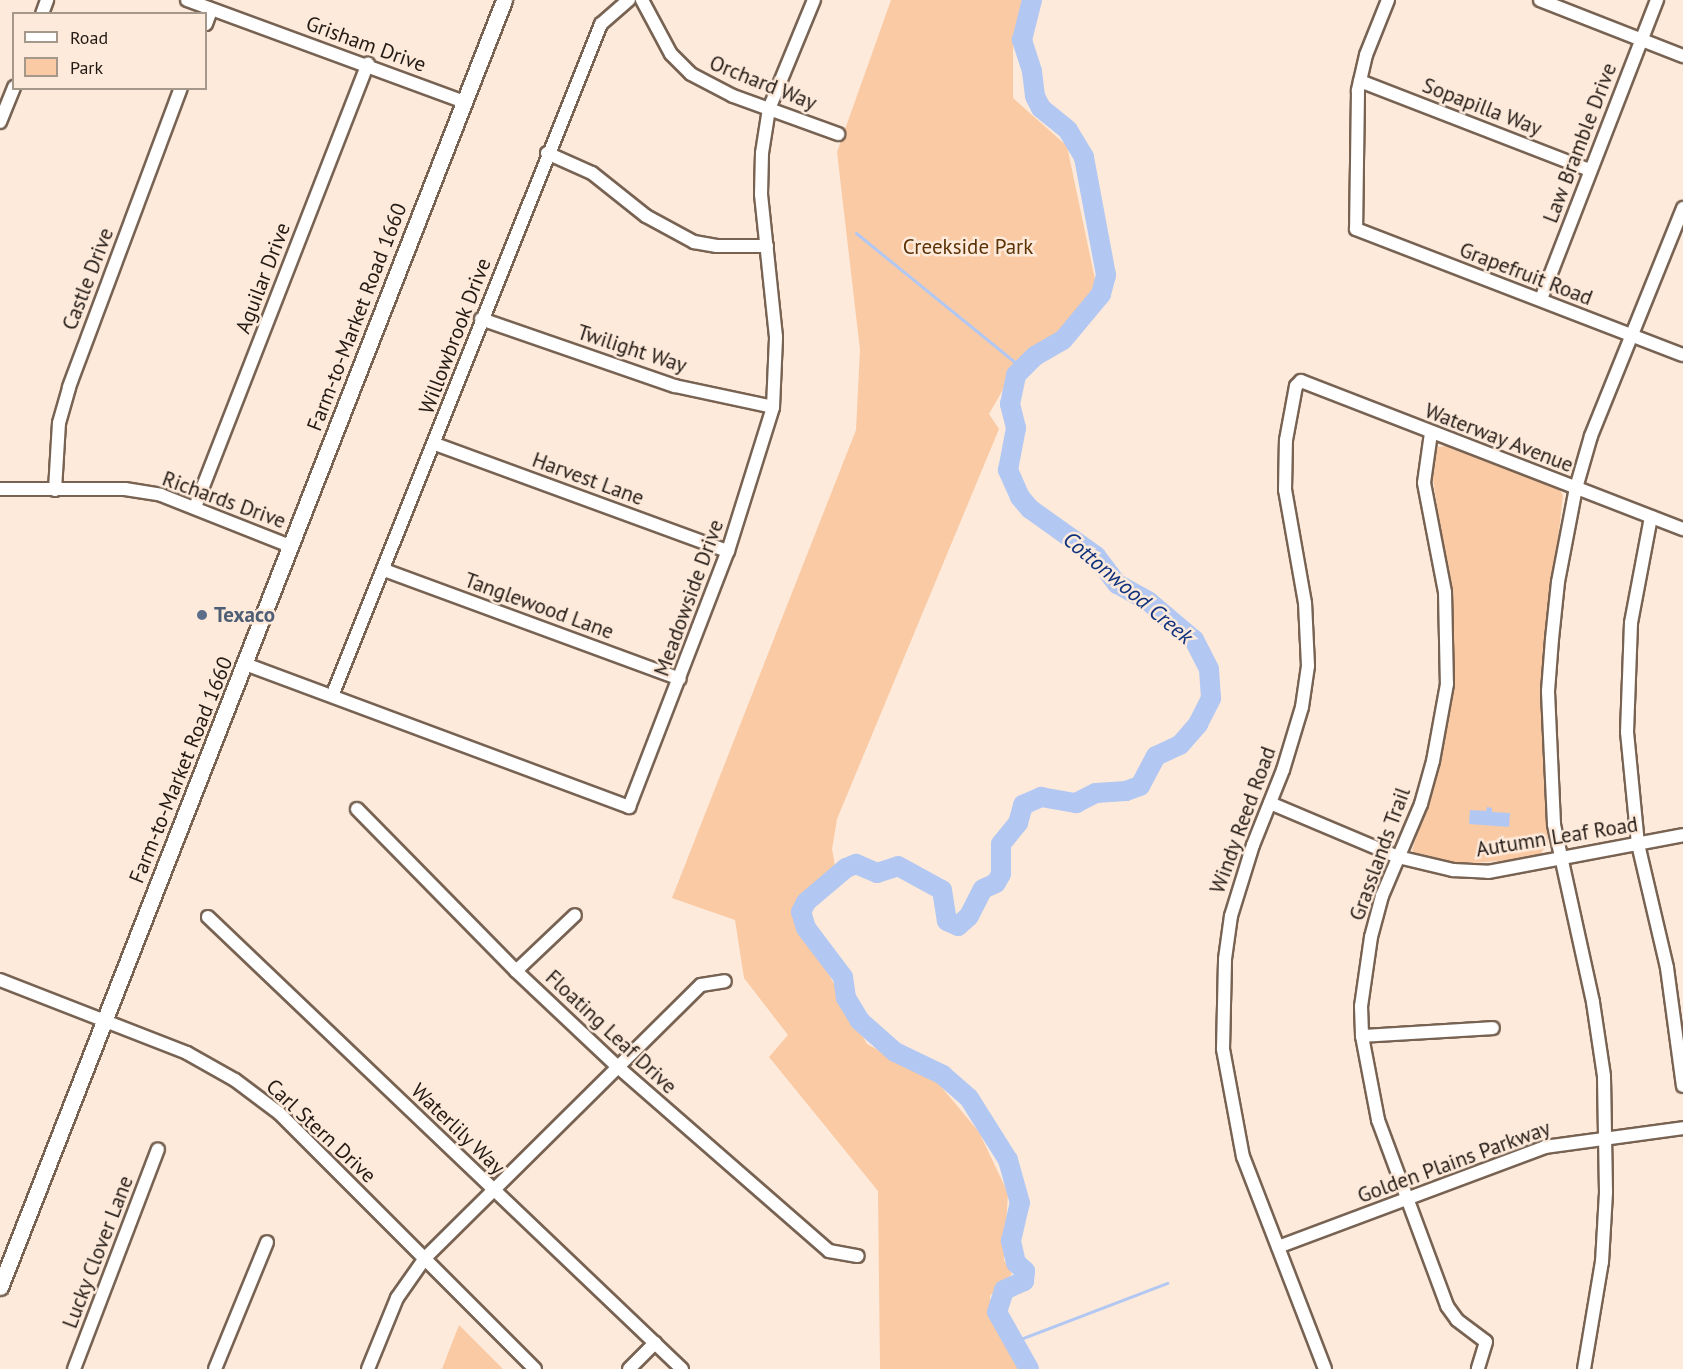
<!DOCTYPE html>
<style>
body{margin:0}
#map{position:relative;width:1683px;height:1369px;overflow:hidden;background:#fdeadb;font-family:"PT Sans",sans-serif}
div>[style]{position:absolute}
.green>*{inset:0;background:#f9caa4}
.water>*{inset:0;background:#b2c8f2}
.stream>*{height:3px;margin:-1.5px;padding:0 1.5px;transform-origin:1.5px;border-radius:1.5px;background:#b2c8f2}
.river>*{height:20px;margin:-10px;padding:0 10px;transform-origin:10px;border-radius:10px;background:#b2c8f2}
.roads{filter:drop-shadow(2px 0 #786353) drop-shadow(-2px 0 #786353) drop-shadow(0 2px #786353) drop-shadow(0 -2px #786353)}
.minor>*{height:12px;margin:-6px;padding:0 6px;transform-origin:6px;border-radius:6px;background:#fff}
.major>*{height:15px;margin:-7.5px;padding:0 7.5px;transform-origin:7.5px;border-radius:7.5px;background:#fff}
.dots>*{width:16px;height:16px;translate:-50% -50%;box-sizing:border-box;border:3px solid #fdeadb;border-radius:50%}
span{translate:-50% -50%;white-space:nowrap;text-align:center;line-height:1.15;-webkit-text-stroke:5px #fdeadb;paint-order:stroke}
.street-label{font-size:21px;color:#231a14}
.park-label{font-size:21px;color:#5d3306}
.service-label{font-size:21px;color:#4e5e75;font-weight:700}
.left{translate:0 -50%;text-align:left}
.water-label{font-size:22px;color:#0e317e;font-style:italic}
.legend{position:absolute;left:12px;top:12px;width:195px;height:78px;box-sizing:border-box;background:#fdeadb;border:2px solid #a6978b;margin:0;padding:8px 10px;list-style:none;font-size:18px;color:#231a14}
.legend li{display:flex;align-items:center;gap:12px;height:30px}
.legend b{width:30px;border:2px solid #a6978b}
</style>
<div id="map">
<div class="green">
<div style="clip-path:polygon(891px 0,1022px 0,1013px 42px,1013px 98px,1067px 146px,1096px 284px,1058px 335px,1022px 356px,989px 414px,999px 429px,837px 819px,832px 849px,835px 866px,794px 911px,867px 1044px,938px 1083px,979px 1132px,1008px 1193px,1004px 1260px,1012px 1274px,990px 1296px,992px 1318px,1006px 1335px,1021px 1369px,880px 1369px,878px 1191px,769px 1057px,788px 1035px,744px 978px,735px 920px,672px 898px,856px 430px,860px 350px,837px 152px)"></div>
<div style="clip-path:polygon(1447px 446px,1559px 489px,1563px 495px,1544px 669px,1548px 844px,1537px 858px,1461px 864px,1416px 855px,1412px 850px,1432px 791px,1452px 694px,1453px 610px,1431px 466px,1436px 447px)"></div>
<div style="clip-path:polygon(459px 1325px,503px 1369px,442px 1369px)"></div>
</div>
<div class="water">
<div style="clip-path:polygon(1487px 807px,1492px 808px,1492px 812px,1510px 813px,1509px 827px,1469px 824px,1470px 810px,1486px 811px)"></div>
</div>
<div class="stream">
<div style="left:856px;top:233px;width:214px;rotate:39.1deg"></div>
<div style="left:1015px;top:1341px;width:163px;rotate:-20.9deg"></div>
</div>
<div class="river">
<div style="left:1029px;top:1369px;width:65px;rotate:-119.3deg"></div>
<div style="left:997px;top:1312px;width:23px;rotate:-72deg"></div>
<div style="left:1004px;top:1290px;width:22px;rotate:-24deg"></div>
<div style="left:1024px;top:1281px;width:10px;rotate:-84deg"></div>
<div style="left:1025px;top:1271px;width:12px;rotate:-138deg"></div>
<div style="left:1016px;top:1263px;width:23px;rotate:-103deg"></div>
<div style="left:1011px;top:1241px;width:39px;rotate:-77deg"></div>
<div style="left:1020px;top:1203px;width:45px;rotate:-105.6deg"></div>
<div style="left:1008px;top:1160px;width:73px;rotate:-122.2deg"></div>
<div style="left:969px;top:1098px;width:35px;rotate:-139deg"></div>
<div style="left:943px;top:1075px;width:53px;rotate:-154.4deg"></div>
<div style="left:895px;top:1052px;width:47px;rotate:-138.5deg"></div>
<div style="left:860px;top:1021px;width:27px;rotate:-121deg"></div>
<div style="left:846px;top:998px;width:21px;rotate:-98deg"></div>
<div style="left:843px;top:977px;width:61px;rotate:-127.1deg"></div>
<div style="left:806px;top:928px;width:17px;rotate:-107deg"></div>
<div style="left:801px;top:912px;width:11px;rotate:-63deg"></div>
<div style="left:806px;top:902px;width:52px;rotate:-40.4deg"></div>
<div style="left:846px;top:868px;width:11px;rotate:-22deg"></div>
<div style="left:856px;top:864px;width:23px;rotate:23deg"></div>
<div style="left:877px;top:873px;width:22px;rotate:-18deg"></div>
<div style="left:898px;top:866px;width:50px;rotate:28.6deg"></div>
<div style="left:942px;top:890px;width:31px;rotate:81deg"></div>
<div style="left:947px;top:921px;width:12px;rotate:24deg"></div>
<div style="left:958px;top:926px;width:15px;rotate:-42deg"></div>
<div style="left:969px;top:916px;width:30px;rotate:-63deg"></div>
<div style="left:983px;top:889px;width:14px;rotate:-25deg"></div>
<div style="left:996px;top:883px;width:10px;rotate:-61deg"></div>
<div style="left:1001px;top:874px;width:30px;rotate:-90deg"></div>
<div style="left:1001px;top:844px;width:27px;rotate:-51deg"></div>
<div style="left:1018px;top:823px;width:19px;rotate:-74deg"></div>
<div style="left:1023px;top:805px;width:20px;rotate:-24deg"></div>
<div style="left:1041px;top:797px;width:36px;rotate:10deg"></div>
<div style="left:1076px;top:803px;width:22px;rotate:-27deg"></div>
<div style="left:1096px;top:793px;width:30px;rotate:-4deg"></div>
<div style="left:1126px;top:791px;width:15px;rotate:-20deg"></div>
<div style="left:1140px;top:786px;width:34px;rotate:-62deg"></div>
<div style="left:1156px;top:756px;width:26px;rotate:-25deg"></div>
<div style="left:1180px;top:745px;width:28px;rotate:-49deg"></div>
<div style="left:1198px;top:724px;width:29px;rotate:-63deg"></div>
<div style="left:1211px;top:698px;width:29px;rotate:-94deg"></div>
<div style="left:1209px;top:669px;width:33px;rotate:-117deg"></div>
<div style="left:1194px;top:640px;width:60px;rotate:-139.7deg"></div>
<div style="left:1148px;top:601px;width:35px;rotate:-151deg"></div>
<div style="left:1117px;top:584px;width:35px;rotate:-127deg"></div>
<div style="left:1096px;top:556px;width:81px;rotate:-144.5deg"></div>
<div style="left:1030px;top:509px;width:16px;rotate:-130deg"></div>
<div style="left:1020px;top:497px;width:30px;rotate:-114deg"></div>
<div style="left:1008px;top:470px;width:43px;rotate:-79.2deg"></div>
<div style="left:1016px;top:428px;width:25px;rotate:-104deg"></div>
<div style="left:1010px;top:404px;width:30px;rotate:-78deg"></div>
<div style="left:1016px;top:375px;width:27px;rotate:-45deg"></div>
<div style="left:1035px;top:356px;width:32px;rotate:-30deg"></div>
<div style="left:1063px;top:340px;width:60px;rotate:-50.4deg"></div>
<div style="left:1101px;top:294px;width:20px;rotate:-75deg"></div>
<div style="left:1106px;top:275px;width:120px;rotate:-100.6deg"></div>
<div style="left:1084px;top:157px;width:31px;rotate:-121deg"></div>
<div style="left:1068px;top:130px;width:35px;rotate:-141deg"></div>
<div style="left:1041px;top:108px;width:13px;rotate:-117deg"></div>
<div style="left:1035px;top:96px;width:25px;rotate:-97deg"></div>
<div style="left:1032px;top:71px;width:33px;rotate:-108deg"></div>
<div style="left:1022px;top:40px;width:41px;rotate:-76deg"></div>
</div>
<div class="roads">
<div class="minor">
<div style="left:187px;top:0;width:295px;rotate:20.2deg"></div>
<div style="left:642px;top:0;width:61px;rotate:61.8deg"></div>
<div style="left:671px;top:54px;width:28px;rotate:45deg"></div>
<div style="left:691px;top:74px;width:47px;rotate:27.6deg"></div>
<div style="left:733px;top:96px;width:112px;rotate:19.9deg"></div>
<div style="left:1388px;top:0;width:59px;rotate:111.8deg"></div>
<div style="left:1366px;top:55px;width:37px;rotate:103deg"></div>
<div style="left:1358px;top:91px;width:138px;rotate:90.8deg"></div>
<div style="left:1356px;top:229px;width:350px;rotate:21.1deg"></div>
<div style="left:1540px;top:0;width:154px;rotate:21.4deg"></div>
<div style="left:42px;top:14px;width:15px;rotate:-70deg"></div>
<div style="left:206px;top:24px;width:15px;rotate:-70deg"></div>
<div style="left:1360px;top:81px;width:247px;rotate:21.2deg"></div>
<div style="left:0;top:122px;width:38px;rotate:-68deg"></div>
<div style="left:547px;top:153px;width:49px;rotate:24deg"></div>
<div style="left:592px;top:173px;width:69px;rotate:38.5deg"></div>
<div style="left:646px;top:216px;width:55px;rotate:28.4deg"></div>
<div style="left:694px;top:242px;width:23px;rotate:10deg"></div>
<div style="left:717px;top:246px;width:50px"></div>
<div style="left:1541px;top:299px;width:321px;rotate:-68.8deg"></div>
<div style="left:481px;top:319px;width:205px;rotate:19.1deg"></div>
<div style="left:675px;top:386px;width:100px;rotate:12.1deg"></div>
<div style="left:1431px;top:433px;width:50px;rotate:98deg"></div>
<div style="left:1424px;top:483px;width:111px;rotate:79.1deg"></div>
<div style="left:1445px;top:592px;width:92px;rotate:88.8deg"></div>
<div style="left:1447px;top:684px;width:78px;rotate:100.3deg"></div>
<div style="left:1433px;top:761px;width:45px;rotate:105.6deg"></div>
<div style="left:1421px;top:804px;width:100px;rotate:113deg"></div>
<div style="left:1382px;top:896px;width:42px;rotate:105deg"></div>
<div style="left:1371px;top:937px;width:70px;rotate:98.2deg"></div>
<div style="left:1361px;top:1006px;width:30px;rotate:88deg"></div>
<div style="left:1362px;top:1036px;width:86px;rotate:79.2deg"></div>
<div style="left:1378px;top:1120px;width:198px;rotate:69.6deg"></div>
<div style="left:1447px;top:1306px;width:17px;rotate:54deg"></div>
<div style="left:1457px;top:1320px;width:36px;rotate:37deg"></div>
<div style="left:1486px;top:1342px;width:28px;rotate:107deg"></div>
<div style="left:435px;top:444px;width:312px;rotate:20.1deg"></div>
<div style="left:0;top:489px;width:125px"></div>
<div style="left:125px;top:489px;width:36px;rotate:9deg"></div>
<div style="left:161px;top:495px;width:139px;rotate:21.6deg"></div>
<div style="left:55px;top:490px;width:67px;rotate:-86.6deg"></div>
<div style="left:59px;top:423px;width:37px;rotate:-74deg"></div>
<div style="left:69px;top:387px;width:319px;rotate:-69.5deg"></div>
<div style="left:195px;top:507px;width:476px;rotate:-68.7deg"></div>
<div style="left:1651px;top:517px;width:108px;rotate:100.7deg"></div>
<div style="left:1631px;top:623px;width:109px;rotate:92.1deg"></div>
<div style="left:1627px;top:732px;width:113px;rotate:84.4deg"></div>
<div style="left:1638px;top:844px;width:127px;rotate:76.8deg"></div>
<div style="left:1667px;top:968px;width:119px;rotate:82.3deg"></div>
<div style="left:384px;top:570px;width:315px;rotate:20.2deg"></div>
<div style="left:245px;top:664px;width:410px;rotate:20.4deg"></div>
<div style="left:629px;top:807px;width:274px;rotate:-68.9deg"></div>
<div style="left:728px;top:551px;width:151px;rotate:-72.6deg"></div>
<div style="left:773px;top:407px;width:70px;rotate:-87.5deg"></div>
<div style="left:776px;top:337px;width:144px;rotate:-96deg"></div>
<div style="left:761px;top:194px;width:41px;rotate:-88.6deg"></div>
<div style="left:762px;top:153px;width:45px;rotate:-81deg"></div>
<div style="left:769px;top:109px;width:118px;rotate:-67.6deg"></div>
<div style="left:332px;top:696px;width:724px;rotate:-68.18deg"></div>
<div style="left:601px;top:24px;width:37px;rotate:-41deg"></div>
<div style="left:1270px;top:803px;width:139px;rotate:22.9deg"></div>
<div style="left:1398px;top:857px;width:57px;rotate:13.3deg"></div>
<div style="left:1453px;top:870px;width:35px;rotate:3deg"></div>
<div style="left:1488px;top:872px;width:198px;rotate:-10.7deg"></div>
<div style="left:357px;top:809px;width:227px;rotate:45.5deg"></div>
<div style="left:516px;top:971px;width:140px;rotate:43.3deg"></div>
<div style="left:618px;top:1067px;width:280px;rotate:41.1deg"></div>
<div style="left:829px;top:1251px;width:29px;rotate:10deg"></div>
<div style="left:208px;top:917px;width:655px;rotate:43.64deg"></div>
<div style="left:516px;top:971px;width:81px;rotate:-43.5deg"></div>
<div style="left:0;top:980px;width:201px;rotate:21.3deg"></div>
<div style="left:187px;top:1053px;width:55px;rotate:29.4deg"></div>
<div style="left:235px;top:1080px;width:55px;rotate:36.9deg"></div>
<div style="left:279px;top:1113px;width:362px;rotate:45deg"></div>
<div style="left:1362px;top:1036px;width:131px;rotate:-3.5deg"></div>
<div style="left:1278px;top:1247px;width:285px;rotate:-20.5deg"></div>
<div style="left:1545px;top:1147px;width:139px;rotate:-7.8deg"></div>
<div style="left:74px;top:1369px;width:235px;rotate:-69.1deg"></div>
<div style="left:215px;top:1369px;width:137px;rotate:-67.7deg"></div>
<div style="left:368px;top:1369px;width:77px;rotate:-67.8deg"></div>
<div style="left:397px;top:1298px;width:49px;rotate:-55deg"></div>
<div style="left:425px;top:1258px;width:388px;rotate:-44.7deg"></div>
<div style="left:701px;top:985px;width:24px;rotate:-9deg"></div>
<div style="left:629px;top:1369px;width:37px;rotate:-45deg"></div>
<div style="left:1325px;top:1369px;width:227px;rotate:-111.1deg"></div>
<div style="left:1243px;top:1157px;width:110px;rotate:-100.5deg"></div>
<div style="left:1223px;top:1049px;width:90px;rotate:-88.7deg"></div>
<div style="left:1225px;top:959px;width:43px;rotate:-82.1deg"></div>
<div style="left:1231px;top:916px;width:74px;rotate:-72.8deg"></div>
<div style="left:1253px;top:845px;width:81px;rotate:-68.2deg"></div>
<div style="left:1283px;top:770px;width:66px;rotate:-73.2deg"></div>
<div style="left:1302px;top:707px;width:41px;rotate:-81.7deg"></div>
<div style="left:1308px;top:666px;width:63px;rotate:-92.7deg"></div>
<div style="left:1305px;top:603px;width:115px;rotate:-100deg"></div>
<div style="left:1285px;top:490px;width:50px;rotate:-88.9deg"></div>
<div style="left:1286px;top:440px;width:55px;rotate:-79.5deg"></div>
<div style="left:1296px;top:386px;width:7px;rotate:-45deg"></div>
<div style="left:1301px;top:381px;width:410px;rotate:21.2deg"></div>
<div style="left:1584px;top:1369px;width:109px;rotate:-80.5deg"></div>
<div style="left:1602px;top:1262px;width:70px;rotate:-86.7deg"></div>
<div style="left:1606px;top:1192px;width:116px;rotate:-91deg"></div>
<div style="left:1604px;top:1076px;width:75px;rotate:-98.5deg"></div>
<div style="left:1593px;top:1002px;width:182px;rotate:-102.4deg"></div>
<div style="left:1554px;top:824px;width:133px;rotate:-92.6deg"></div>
<div style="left:1548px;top:691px;width:52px;rotate:-85.6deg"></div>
<div style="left:1552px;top:639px;width:57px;rotate:-84deg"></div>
<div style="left:1558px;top:582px;width:96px;rotate:-79.2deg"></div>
<div style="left:1576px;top:488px;width:54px;rotate:-73.9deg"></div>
<div style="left:1591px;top:436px;width:246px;rotate:-68deg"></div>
</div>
<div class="major">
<div style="left:0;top:1287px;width:1382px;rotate:-68.61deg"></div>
</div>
</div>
<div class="dots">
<div style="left:202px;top:615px;background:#5c6f8a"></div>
</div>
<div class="street-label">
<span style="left:366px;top:44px;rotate:20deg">Grisham Drive</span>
<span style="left:763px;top:83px;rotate:22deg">Orchard Way</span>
<span style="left:1482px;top:107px;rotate:21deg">Sopapilla Way</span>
<span style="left:1580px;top:143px;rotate:-69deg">Law Bramble Drive</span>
<span style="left:1526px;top:274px;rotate:21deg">Grapefruit Road</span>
<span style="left:263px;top:278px;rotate:-69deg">Aguilar Drive</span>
<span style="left:88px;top:279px;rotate:-69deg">Castle Drive</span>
<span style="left:357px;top:317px;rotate:-69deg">Farm-to-Market Road 1660</span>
<span style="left:455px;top:336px;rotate:-69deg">Willowbrook Drive</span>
<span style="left:632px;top:349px;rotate:18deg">Twilight Way</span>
<span style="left:1499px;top:438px;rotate:21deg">Waterway Avenue</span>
<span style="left:588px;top:479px;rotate:20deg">Harvest Lane</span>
<span style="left:224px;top:500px;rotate:20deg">Richards Drive</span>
<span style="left:689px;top:598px;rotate:-70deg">Meadowside Drive</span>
<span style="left:539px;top:606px;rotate:20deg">Tanglewood Lane</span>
<span style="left:181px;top:770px;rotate:-68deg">Farm-to-Market Road 1660</span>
<span style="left:1243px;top:820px;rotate:-70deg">Windy Reed Road</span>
<span style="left:1557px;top:837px;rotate:-9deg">Autumn Leaf Road</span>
<span style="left:1380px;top:854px;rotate:-70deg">Grasslands Trail</span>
<span style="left:611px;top:1032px;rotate:43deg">Floating Leaf Drive</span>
<span style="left:458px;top:1129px;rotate:44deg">Waterlily Way</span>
<span style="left:321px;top:1131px;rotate:43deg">Carl Stern Drive</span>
<span style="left:1454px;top:1162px;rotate:-20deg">Golden Plains Parkway</span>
<span style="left:98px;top:1252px;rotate:-69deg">Lucky Clover Lane</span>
</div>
<div class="park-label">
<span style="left:968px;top:247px">Creekside Park</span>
</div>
<div class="service-label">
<span class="left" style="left:214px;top:615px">Texaco</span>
</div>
<div class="water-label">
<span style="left:1128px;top:588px;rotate:40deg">Cottonwood Creek</span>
</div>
<ul class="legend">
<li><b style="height:8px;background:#fff"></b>Road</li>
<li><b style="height:16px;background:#f9caa4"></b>Park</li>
</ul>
</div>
